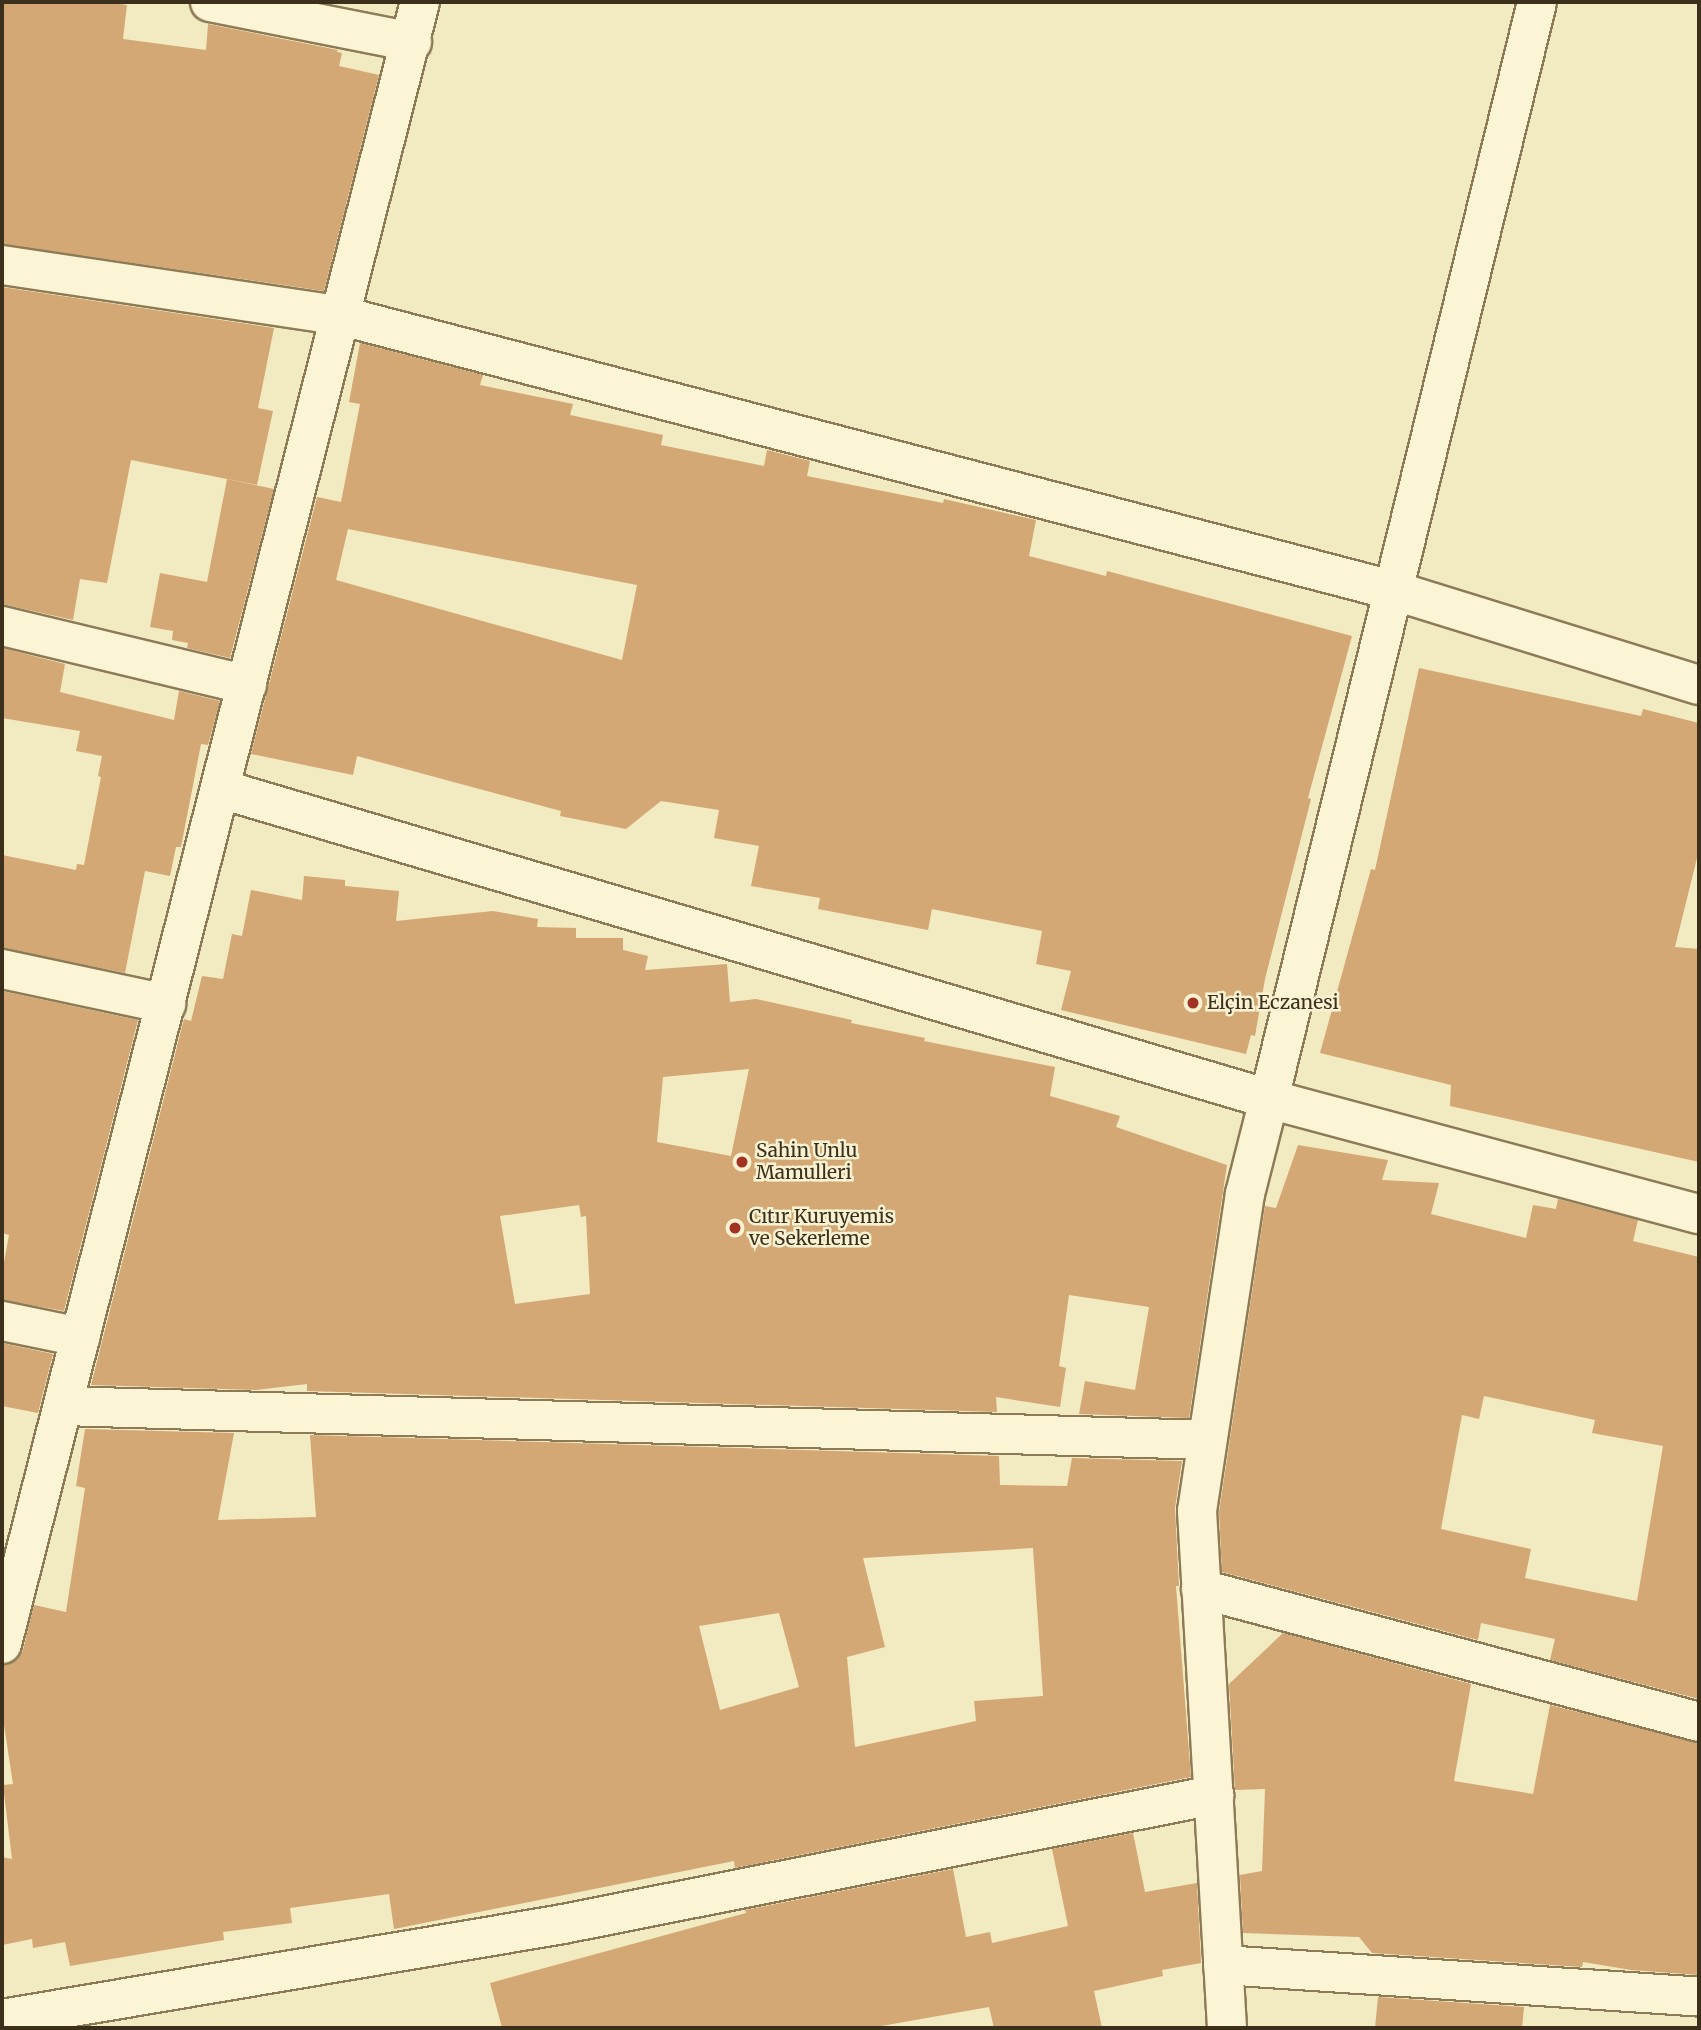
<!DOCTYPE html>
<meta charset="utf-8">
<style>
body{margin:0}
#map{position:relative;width:1701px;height:2030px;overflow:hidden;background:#f2eac1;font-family:Merriweather,serif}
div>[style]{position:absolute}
.building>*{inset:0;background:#d3a874}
.roads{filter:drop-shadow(2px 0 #8d7b57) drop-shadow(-2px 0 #8d7b57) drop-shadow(0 2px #8d7b57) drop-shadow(0 -2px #8d7b57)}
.minor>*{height:38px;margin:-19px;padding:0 19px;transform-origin:19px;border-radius:19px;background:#fcf5d5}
.tertiary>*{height:38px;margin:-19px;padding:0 19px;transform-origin:19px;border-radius:19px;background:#fcf5d5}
.secondary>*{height:38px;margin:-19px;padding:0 19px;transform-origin:19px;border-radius:19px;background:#fcf5d5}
.dots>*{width:19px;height:19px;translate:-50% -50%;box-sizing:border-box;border:4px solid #f8f2d2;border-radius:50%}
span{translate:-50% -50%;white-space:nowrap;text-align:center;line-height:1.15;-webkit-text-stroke:5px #f8f2d2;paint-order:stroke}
.poi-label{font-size:19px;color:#3c301c}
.left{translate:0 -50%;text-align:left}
.frame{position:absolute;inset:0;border:4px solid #3c301c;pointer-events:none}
</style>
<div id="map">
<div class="building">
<div style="clip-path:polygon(2px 2px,106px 2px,127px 5px,123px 39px,206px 50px,208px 24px,338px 50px,337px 52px,342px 53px,339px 66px,379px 75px,324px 291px,2px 244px)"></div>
<div style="clip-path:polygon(2px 287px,274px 328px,258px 408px,273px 411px,257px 485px,131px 460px,107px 583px,80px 579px,73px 620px,2px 604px)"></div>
<div style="clip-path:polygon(evenodd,360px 343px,483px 375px,480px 385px,573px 404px,570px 415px,663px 435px,661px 445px,764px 466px,767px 450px,810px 461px,807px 476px,943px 503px,944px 499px,1036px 520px,1029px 556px,1106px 576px,1107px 571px,1352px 636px,1308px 798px,1311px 799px,1265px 979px,1255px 1036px,1251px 1035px,1246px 1054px,1061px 1010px,1071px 971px,1036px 964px,1042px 931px,932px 909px,928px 930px,818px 909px,820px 898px,751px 886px,759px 846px,714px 838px,719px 810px,661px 801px,626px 829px,560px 816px,561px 811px,357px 756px,353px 775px,251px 754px,317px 497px,341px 502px,360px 404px,349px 402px,360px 343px,348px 529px,637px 585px,622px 660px,336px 580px,348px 529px)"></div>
<div style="clip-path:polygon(227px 479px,274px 489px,230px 658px,187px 648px,188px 643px,172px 640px,173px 631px,150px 627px,160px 573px,207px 582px)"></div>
<div style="clip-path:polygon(2px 648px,65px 664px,60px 692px,174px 720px,179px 691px,220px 701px,208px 745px,201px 744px,181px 847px,176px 847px,170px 876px,145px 871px,125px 973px,2px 948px,2px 855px,76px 870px,77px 864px,84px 865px,101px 777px,98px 776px,102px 756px,76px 751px,80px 731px,2px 718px)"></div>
<div style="clip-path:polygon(1419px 668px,1641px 716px,1643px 709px,1699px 723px,1699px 850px,1675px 947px,1699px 949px,1699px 1162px,1450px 1106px,1451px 1085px,1320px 1053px,1371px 869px,1375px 870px)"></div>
<div style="clip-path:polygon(evenodd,304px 876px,345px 880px,345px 886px,399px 891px,396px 921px,493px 911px,538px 919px,537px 927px,576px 928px,576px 938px,623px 938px,623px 950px,648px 956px,645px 970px,727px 964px,730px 1002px,756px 999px,852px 1020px,851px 1023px,925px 1038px,924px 1041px,1055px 1067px,1050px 1096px,1120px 1116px,1116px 1127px,1227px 1165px,1189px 1418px,1079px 1414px,1085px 1381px,1135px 1390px,1149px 1307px,1069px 1295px,1059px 1366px,1066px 1368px,1060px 1407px,996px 1397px,997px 1412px,307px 1391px,307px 1384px,256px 1390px,91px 1385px,184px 1019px,191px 1021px,202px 976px,223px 979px,232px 934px,242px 936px,251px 890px,302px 900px,304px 876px,749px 1069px,731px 1156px,657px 1142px,663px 1077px,749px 1069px,304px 876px,579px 1205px,581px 1217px,586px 1216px,590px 1294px,515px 1304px,500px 1216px,579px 1205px)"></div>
<div style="clip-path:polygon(2px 991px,138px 1020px,64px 1311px,2px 1300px,2px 1273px,9px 1235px,2px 1233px)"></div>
<div style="clip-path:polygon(evenodd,1298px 1145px,1388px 1160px,1382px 1180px,1439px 1183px,1431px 1214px,1526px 1238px,1533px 1205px,1556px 1209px,1558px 1199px,1638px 1220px,1633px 1241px,1699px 1257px,1699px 1699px,1550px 1660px,1555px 1639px,1481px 1623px,1478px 1640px,1222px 1572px,1219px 1512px,1265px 1206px,1276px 1208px,1298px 1145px,1484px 1396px,1595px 1420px,1592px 1433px,1663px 1446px,1637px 1601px,1525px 1578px,1531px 1549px,1441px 1529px,1462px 1415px,1479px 1419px,1484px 1396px)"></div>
<div style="clip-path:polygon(2px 1343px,53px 1354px,38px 1413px,2px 1406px)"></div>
<div style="clip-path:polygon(evenodd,85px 1429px,234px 1433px,218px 1520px,316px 1517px,310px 1435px,999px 1456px,1000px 1485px,1067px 1486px,1072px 1458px,1182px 1461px,1175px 1508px,1179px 1586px,1176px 1586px,1191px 1777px,735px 1868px,734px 1861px,394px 1929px,389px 1894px,290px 1908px,292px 1923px,223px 1932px,224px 1940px,70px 1966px,65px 1942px,33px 1948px,32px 1939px,2px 1945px,2px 1857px,12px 1859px,3px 1785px,13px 1784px,2px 1712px,2px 1665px,17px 1660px,23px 1650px,34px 1605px,66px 1612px,85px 1488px,76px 1486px,85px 1429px,1033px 1548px,1043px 1696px,974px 1701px,976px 1721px,855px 1747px,847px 1657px,885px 1647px,863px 1558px,1033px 1548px,85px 1429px,779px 1613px,799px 1687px,720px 1710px,699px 1626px,779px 1613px)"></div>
<div style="clip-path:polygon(1283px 1633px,1471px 1684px,1454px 1781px,1533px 1794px,1550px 1705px,1699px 1743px,1699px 1975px,1631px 1970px,1583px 1962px,1582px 1967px,1372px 1953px,1359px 1937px,1243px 1933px,1240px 1875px,1262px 1871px,1265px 1789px,1235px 1790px,1229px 1684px)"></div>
<div style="clip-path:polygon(1133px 1833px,1145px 1892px,1197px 1883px,1201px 1963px,1162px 1970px,1163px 1976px,1094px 1991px,1102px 2028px,994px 2028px,989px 2007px,870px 2028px,502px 2028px,490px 1983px,746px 1913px,745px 1910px,953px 1869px,966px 1937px,990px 1932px,992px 1943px,1068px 1926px,1052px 1849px)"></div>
<div style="clip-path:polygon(1378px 1997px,1524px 2007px,1522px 2028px,1375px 2028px)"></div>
</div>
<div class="roads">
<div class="minor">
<div style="left:210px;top:2px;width:206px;rotate:11.2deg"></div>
<div style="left:2px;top:265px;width:344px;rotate:8.5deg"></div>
<div style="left:342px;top:316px;width:1085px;rotate:14.63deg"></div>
<div style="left:1392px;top:590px;width:321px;rotate:17.2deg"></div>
<div style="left:2px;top:626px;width:252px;rotate:13.5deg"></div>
<div style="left:2px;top:969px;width:168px;rotate:12deg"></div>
<div style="left:1269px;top:1099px;width:1129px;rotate:-76.27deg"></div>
<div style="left:2px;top:1321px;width:80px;rotate:11.6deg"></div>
<div style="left:63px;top:1406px;width:1145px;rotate:1.7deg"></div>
<div style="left:1201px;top:1589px;width:515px;rotate:14.95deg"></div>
<div style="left:1223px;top:1965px;width:477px;rotate:3.8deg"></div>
<div style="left:2px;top:2019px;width:569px;rotate:-9.61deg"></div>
<div style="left:563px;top:1924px;width:664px;rotate:-11.21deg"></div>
</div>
<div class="tertiary">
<div style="left:221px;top:789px;width:1093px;rotate:16.48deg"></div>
<div style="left:1269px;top:1099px;width:445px;rotate:15deg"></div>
<div style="left:1227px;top:2028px;width:518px;rotate:-93.32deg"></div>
<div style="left:1197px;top:1511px;width:321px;rotate:-81.4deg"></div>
<div style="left:1245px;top:1194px;width:98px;rotate:-75.8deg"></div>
</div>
<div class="secondary">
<div style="left:2px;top:1644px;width:1694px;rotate:-75.72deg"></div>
</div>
</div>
<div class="dots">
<div style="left:1193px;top:1003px;background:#a23221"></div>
<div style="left:742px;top:1162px;background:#a23221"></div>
<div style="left:735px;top:1228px;background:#a23221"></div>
</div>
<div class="poi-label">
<span class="left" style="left:1207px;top:1003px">Elçin Eczanesi</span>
<span class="left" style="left:756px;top:1162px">Sahin Unlu<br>Mamulleri</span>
<span class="left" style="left:749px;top:1228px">Cıtır Kuruyemis<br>ve Sekerleme</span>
</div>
<div class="frame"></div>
</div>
